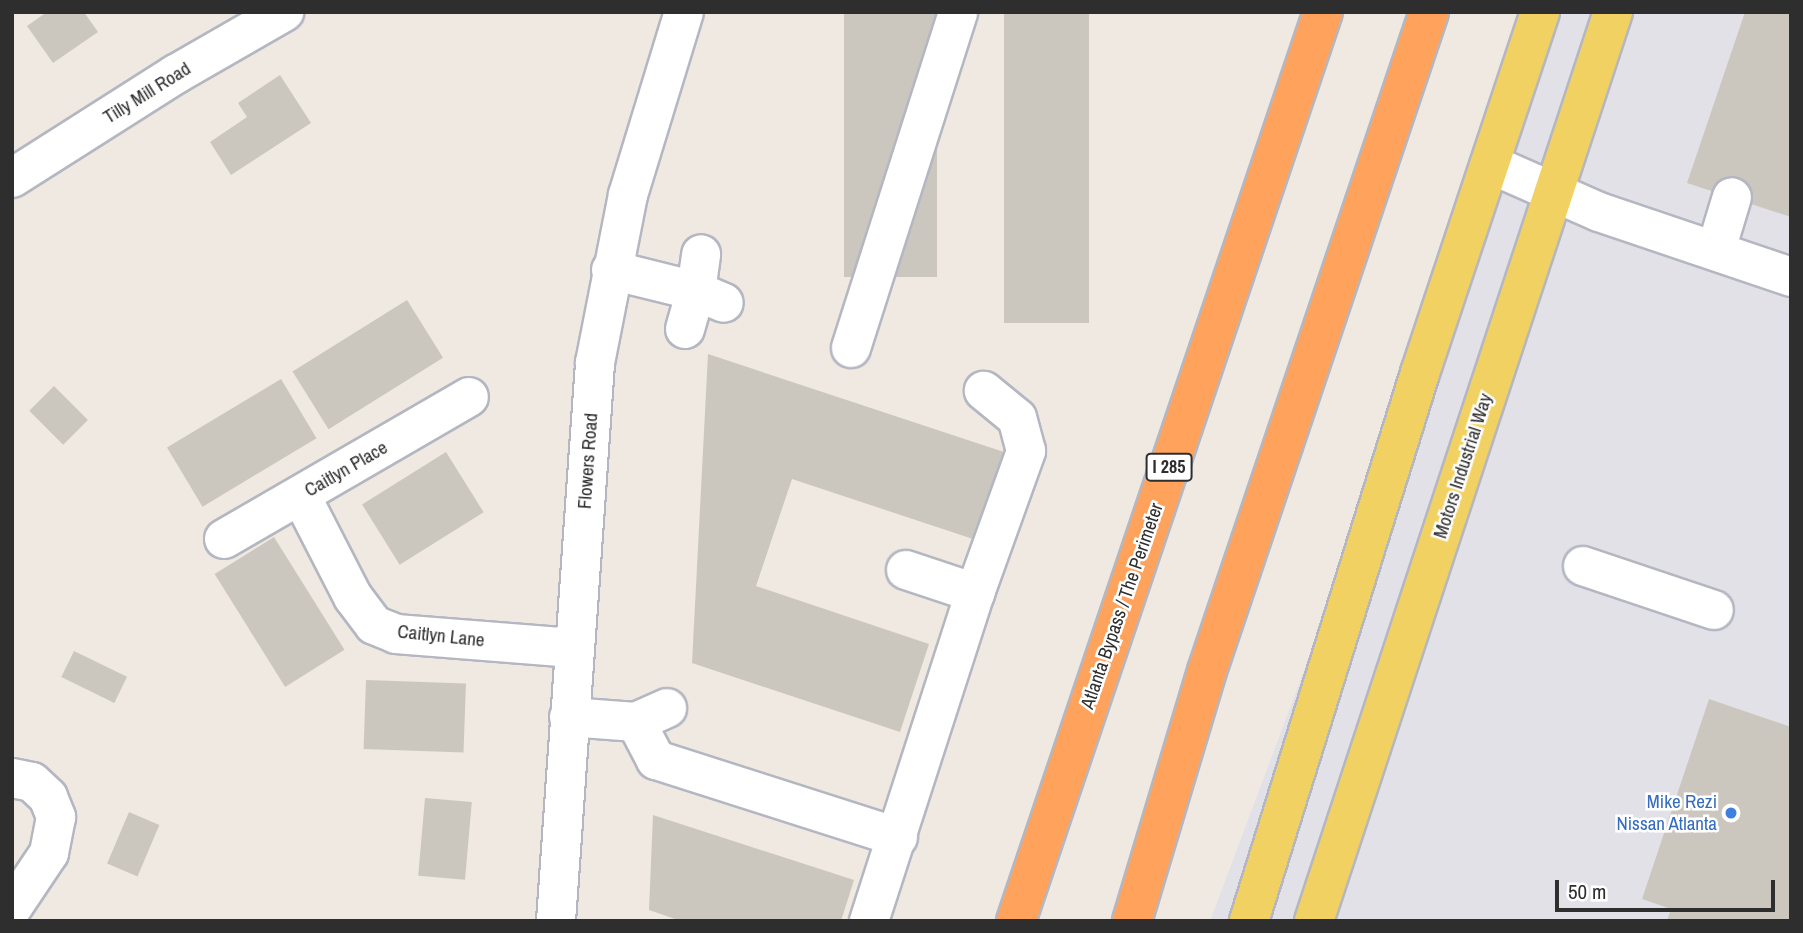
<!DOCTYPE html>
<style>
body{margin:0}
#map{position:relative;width:1803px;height:933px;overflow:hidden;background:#efe9e1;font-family:"Archivo Narrow",sans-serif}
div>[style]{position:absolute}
.industrial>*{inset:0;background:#e3e1e8}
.building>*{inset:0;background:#cbc7bf;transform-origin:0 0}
.roads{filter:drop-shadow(2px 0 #b4b7c1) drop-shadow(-2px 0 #b4b7c1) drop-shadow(0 2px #b4b7c1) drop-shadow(0 -2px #b4b7c1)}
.minor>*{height:38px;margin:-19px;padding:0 19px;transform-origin:19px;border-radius:19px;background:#fff}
.major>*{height:38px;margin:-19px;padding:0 19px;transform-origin:19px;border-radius:19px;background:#f2d163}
.highway>*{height:38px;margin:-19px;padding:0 19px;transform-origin:19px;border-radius:19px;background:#ffa35c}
.dots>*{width:19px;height:19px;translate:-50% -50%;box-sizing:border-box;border:4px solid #fff;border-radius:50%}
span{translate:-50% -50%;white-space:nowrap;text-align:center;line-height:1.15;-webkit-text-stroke:5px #fff;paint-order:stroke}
.shield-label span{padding:2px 5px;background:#fff;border:2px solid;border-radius:5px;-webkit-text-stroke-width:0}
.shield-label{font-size:18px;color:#2e2e2e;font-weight:700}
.street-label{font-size:19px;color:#2e2e2e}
.shop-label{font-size:19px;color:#366cbe}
.right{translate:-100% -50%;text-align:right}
.frame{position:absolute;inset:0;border:14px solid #2e2e2e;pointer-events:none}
.scale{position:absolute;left:1555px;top:880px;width:220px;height:32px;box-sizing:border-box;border:4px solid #2e2e2e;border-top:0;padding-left:9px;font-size:21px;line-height:24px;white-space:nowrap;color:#2e2e2e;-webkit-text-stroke:5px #fff;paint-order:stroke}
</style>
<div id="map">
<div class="industrial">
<div style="clip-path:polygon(1529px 12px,1791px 12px,1791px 921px,1210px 921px,1421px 359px)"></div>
</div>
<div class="building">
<div style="clip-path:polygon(47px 12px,84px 12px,98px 32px,53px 63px,27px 26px)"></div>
<div style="left:844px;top:12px;width:93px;height:265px"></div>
<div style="left:1004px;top:12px;width:85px;height:311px"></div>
<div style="clip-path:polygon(1745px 12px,1791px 12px,1791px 217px,1687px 183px)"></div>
<div style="clip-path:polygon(280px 75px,311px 123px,231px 175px,210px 142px,247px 117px,238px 103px)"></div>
<div style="left:407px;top:300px;width:68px;height:135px;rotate:58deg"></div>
<div style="clip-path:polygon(708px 354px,1010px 454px,982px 542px,792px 479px,756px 586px,929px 644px,900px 732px,692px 663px)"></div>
<div style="left:281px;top:379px;width:69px;height:133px;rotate:59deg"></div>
<div style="left:54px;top:386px;width:48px;height:35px;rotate:45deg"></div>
<div style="left:446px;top:452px;width:71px;height:99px;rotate:58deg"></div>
<div style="left:274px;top:537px;width:133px;height:70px;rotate:58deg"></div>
<div style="left:74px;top:651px;width:59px;height:29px;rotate:26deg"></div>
<div style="left:366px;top:680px;width:100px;height:69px;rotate:2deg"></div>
<div style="clip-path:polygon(1709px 699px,1791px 727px,1791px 921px,1667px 921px,1671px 909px,1642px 899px)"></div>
<div style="left:425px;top:798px;width:47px;height:78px;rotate:5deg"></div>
<div style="left:129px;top:812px;width:33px;height:56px;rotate:23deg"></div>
<div style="clip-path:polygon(653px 815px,854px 880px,841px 921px,681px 921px,649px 910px)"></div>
</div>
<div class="roads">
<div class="minor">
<div style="left:1490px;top:164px;width:119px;rotate:23.8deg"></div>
<div style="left:1599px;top:212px;width:203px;rotate:18.7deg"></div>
<div style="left:12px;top:178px;width:194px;rotate:-32.4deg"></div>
<div style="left:176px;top:74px;width:125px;rotate:-29.9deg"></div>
<div style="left:1716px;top:250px;width:55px;rotate:-73.2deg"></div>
<div style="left:611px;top:270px;width:88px;rotate:13.9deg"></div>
<div style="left:696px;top:291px;width:30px;rotate:23deg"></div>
<div style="left:685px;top:329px;width:40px;rotate:-74deg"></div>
<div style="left:696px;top:291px;width:37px;rotate:-82deg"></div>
<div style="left:851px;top:348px;width:353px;rotate:-72.3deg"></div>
<div style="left:301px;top:496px;width:114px;rotate:62.8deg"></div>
<div style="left:353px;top:597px;width:35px;rotate:53deg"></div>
<div style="left:374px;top:625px;width:24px;rotate:22deg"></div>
<div style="left:396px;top:634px;width:178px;rotate:4.5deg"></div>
<div style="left:224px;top:539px;width:283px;rotate:-30.1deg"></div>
<div style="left:1583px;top:566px;width:138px;rotate:18.6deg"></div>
<div style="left:906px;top:570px;width:73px;rotate:18.4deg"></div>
<div style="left:569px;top:717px;width:67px;rotate:4.3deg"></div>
<div style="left:636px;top:722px;width:43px;rotate:62.2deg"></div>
<div style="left:656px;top:760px;width:254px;rotate:17.7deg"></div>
<div style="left:636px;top:722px;width:34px;rotate:-24deg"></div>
<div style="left:12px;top:778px;width:20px;rotate:11deg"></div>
<div style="left:32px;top:782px;width:22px;rotate:43deg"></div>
<div style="left:48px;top:797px;width:22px;rotate:68deg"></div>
<div style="left:56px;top:817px;width:37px;rotate:101deg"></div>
<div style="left:49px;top:853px;width:66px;rotate:123.9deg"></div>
<div style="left:556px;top:921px;width:559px;rotate:-86deg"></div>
<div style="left:595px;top:363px;width:171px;rotate:-78.9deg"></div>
<div style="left:628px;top:195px;width:191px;rotate:-73deg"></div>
<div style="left:869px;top:921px;width:345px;rotate:-72.1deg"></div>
<div style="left:975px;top:593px;width:151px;rotate:-70.2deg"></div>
<div style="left:1026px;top:451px;width:34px;rotate:-105deg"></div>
<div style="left:1017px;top:418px;width:43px;rotate:-140.7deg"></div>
</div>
<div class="major">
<div style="left:1249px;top:921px;width:574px;rotate:-72.67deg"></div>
<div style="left:1420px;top:373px;width:380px;rotate:-71.6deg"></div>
<div style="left:1314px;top:921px;width:957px;rotate:-71.79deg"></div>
</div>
<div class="highway">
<div style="left:1016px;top:921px;width:959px;rotate:-71.34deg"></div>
<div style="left:1132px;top:921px;width:261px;rotate:-73.3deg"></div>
<div style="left:1207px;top:671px;width:695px;rotate:-71.38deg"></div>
</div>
</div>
<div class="dots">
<div style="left:1731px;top:813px;background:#3f7fe0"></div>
</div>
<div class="shield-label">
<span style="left:1169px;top:467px">I 285</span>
</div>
<div class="street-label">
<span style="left:147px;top:93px;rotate:-32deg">Tilly Mill Road</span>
<span style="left:588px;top:461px;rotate:-86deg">Flowers Road</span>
<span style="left:1463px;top:466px;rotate:-72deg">Motors Industrial Way</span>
<span style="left:346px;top:469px;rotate:-30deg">Caitlyn Place</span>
<span style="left:1122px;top:606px;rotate:-71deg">Atlanta Bypass / The Perimeter</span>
<span style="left:441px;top:636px;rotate:6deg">Caitlyn Lane</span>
</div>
<div class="shop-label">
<span class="right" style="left:1717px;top:813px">Mike Rezi<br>Nissan Atlanta</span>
</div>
<div class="frame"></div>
<div class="scale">50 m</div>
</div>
